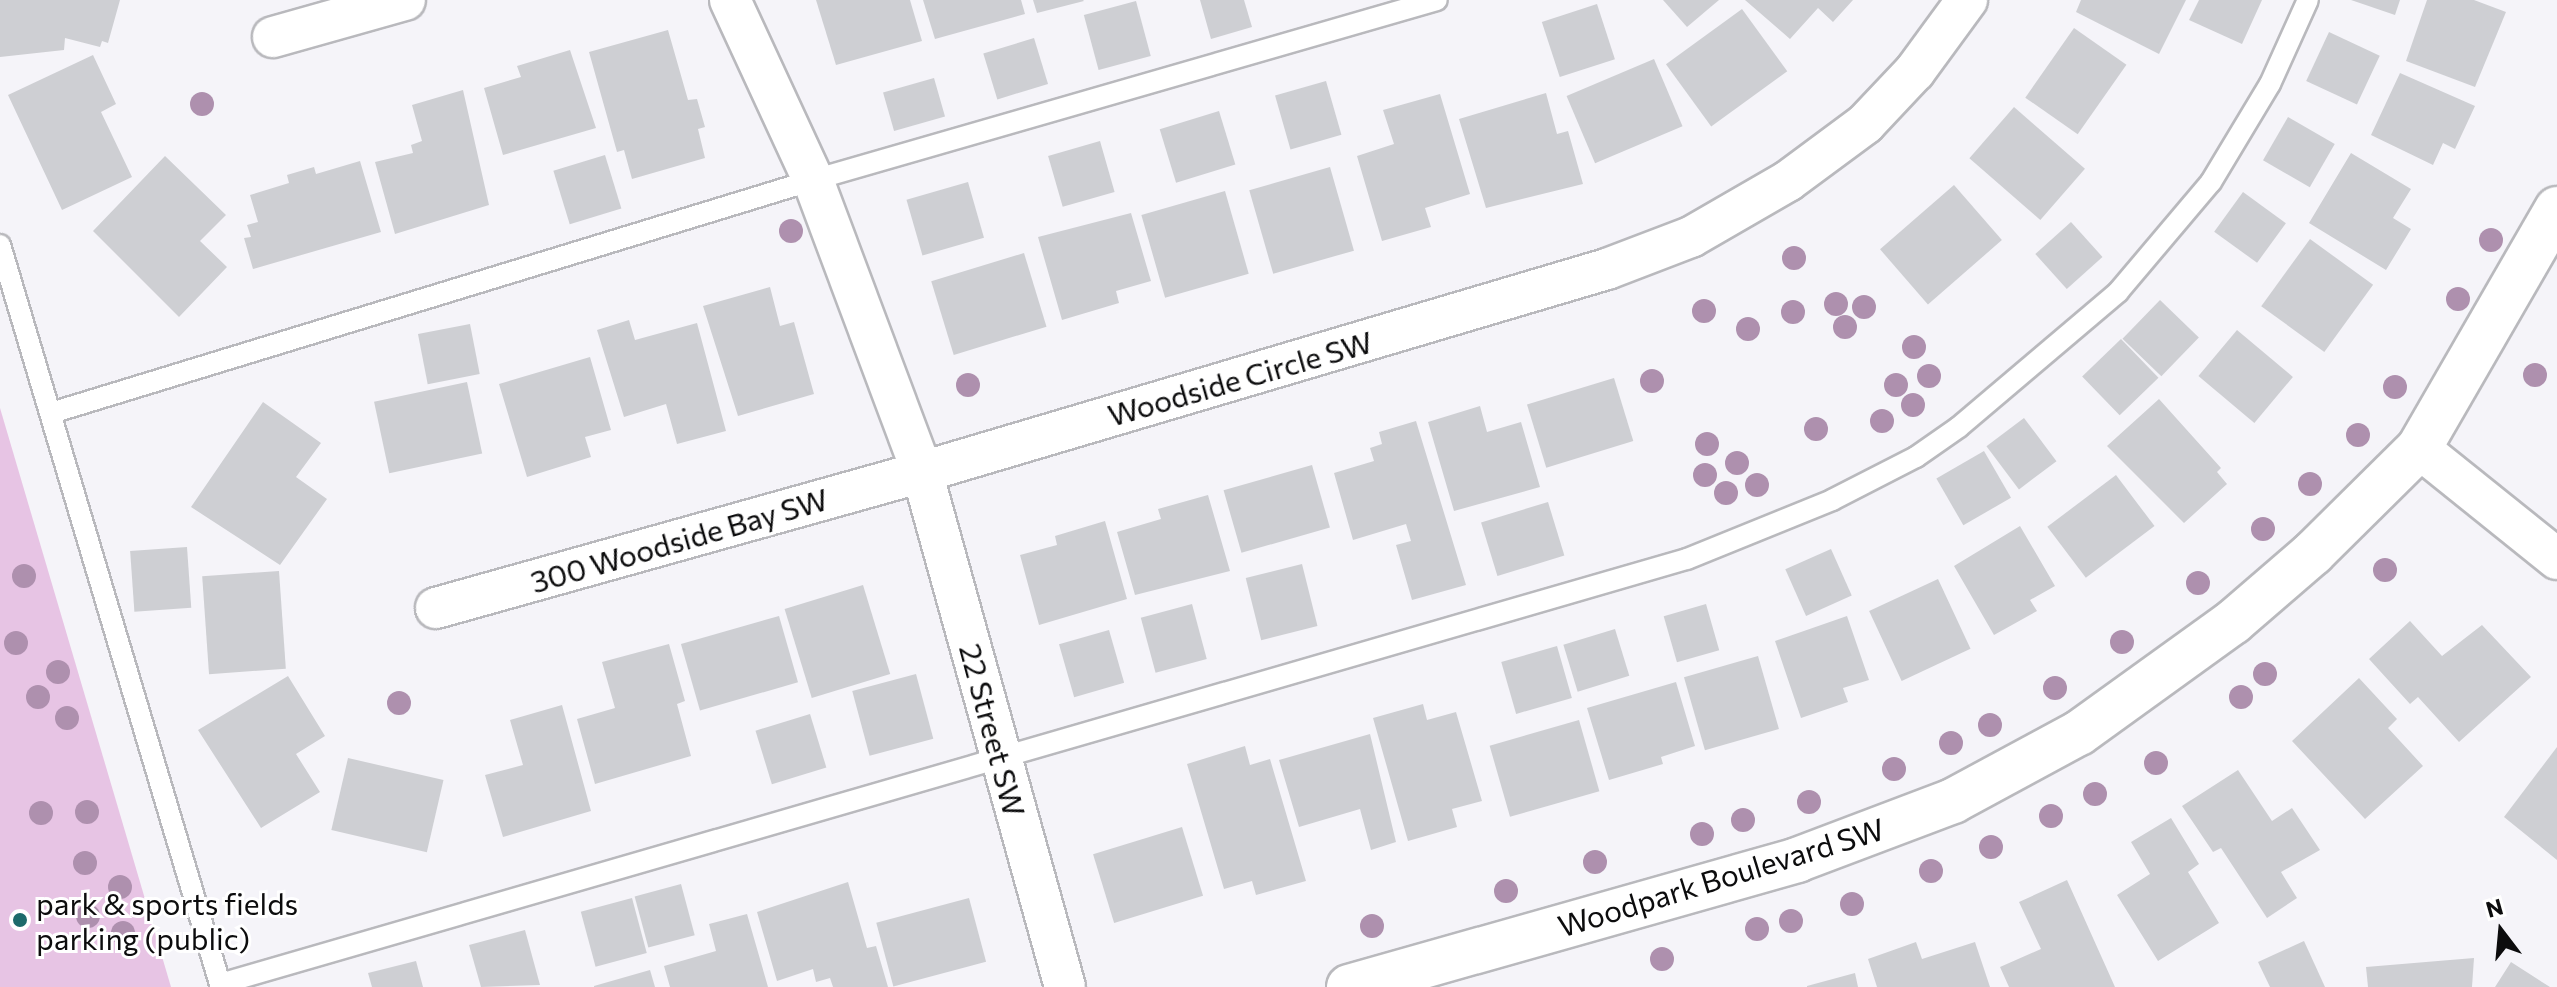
<!DOCTYPE html>
<style>
body{margin:0}
#map{position:relative;width:2557px;height:987px;overflow:hidden;background:#f5f4f9;font-family:Commissioner,sans-serif}
div>[style]{position:absolute}
.green>*{inset:0;background:#e7c4e4}
.building>*{inset:0;background:#cecfd3;transform-origin:0 0}
.roads{filter:drop-shadow(2px 0 #b9b9bd) drop-shadow(-2px 0 #b9b9bd) drop-shadow(0 2px #b9b9bd) drop-shadow(0 -2px #b9b9bd)}
.service>*{height:20px;margin:-10px;padding:0 10px;transform-origin:10px;border-radius:10px;background:#fff}
.minor>*{height:40px;margin:-20px;padding:0 20px;transform-origin:20px;border-radius:20px;background:#fff}
.tertiary>*{height:44px;margin:-22px;padding:0 22px;transform-origin:22px;border-radius:22px;background:#fff}
.trees>*{width:24px;height:24px;margin:-12px;border-radius:50%;background:#ae90ae}
.dots>*{width:22px;height:22px;translate:-50% -50%;box-sizing:border-box;border:4px solid #fff;border-radius:50%}
span{translate:-50% -50%;white-space:nowrap;text-align:center;line-height:1.15;-webkit-text-stroke:6px #fff;paint-order:stroke}
.street-label{font-size:30px;color:#0c0c0d}
.poi-label{font-size:30px;color:#0c0c0d}
.left{translate:0 -50%;text-align:left}
.north{position:absolute;left:2461px;top:891px;width:80px;height:80px;-webkit-text-stroke:6px #fff;paint-order:stroke;rotate:344deg;font-size:22px;font-weight:700;line-height:32px;text-align:center;color:#0c0c0d}
.north::after{content:'';display:block;margin:auto;width:28px;height:36px;background:#0c0c0d;clip-path:polygon(50% 0,100% 100%,50% 72%,0 100%)}
</style>
<div id="map">
<div class="green">
<div style="clip-path:polygon(0 408px,171px 987px,0 987px)"></div>
</div>
<div class="building">
<div style="clip-path:polygon(0 0,120px 0,108px 43px,102px 41px,100px 47px,65px 38px,64px 50px,0 57px)"></div>
<div style="clip-path:polygon(816px 0,910px 0,922px 41px,836px 65px)"></div>
<div style="clip-path:polygon(923px 0,1021px 0,1025px 14px,935px 39px)"></div>
<div style="clip-path:polygon(1033px 0,1083px 0,1084px 1px,1037px 13px)"></div>
<div style="clip-path:polygon(1200px 0,1244px 0,1252px 27px,1211px 39px)"></div>
<div style="clip-path:polygon(1663px 0,1719px 0,1687px 27px)"></div>
<div style="clip-path:polygon(1745px 0,1853px 0,1833px 22px,1818px 8px,1790px 39px)"></div>
<div style="clip-path:polygon(2081px 0,2186px 0,2159px 54px,2076px 12px)"></div>
<div style="clip-path:polygon(2199px 0,2262px 0,2242px 44px,2189px 20px)"></div>
<div style="clip-path:polygon(2351px 0,2400px 0,2395px 15px)"></div>
<div style="clip-path:polygon(2427px 0,2474px 0,2506px 12px,2475px 87px,2406px 61px)"></div>
<div style="left:1136px;top:1px;width:57px;height:54px;rotate:75deg"></div>
<div style="left:1597px;top:4px;width:58px;height:58px;rotate:72deg"></div>
<div style="left:1742px;top:9px;width:77px;height:94px;rotate:54deg"></div>
<div style="left:2074px;top:28px;width:64px;height:85px;rotate:35deg"></div>
<div style="clip-path:polygon(668px 30px,688px 100px,697px 99px,705px 127px,698px 129px,705px 158px,632px 179px,624px 150px,617px 152px,589px 52px)"></div>
<div style="left:2329px;top:32px;width:56px;height:54px;rotate:25deg"></div>
<div style="left:1034px;top:38px;width:48px;height:53px;rotate:73deg"></div>
<div style="clip-path:polygon(570px 50px,596px 128px,503px 155px,484px 88px,521px 77px,517px 66px)"></div>
<div style="clip-path:polygon(93px 55px,116px 104px,101px 112px,132px 177px,62px 210px,8px 95px)"></div>
<div style="left:1654px;top:59px;width:73px;height:95px;rotate:67deg"></div>
<div style="clip-path:polygon(2400px 73px,2475px 106px,2455px 149px,2443px 143px,2433px 165px,2371px 135px)"></div>
<div style="left:934px;top:78px;width:40px;height:53px;rotate:74deg"></div>
<div style="left:1326px;top:81px;width:56px;height:53px;rotate:74deg"></div>
<div style="clip-path:polygon(463px 90px,489px 205px,395px 234px,375px 162px,413px 153px,411px 145px,422px 141px,412px 105px)"></div>
<div style="clip-path:polygon(1546px 93px,1557px 134px,1568px 131px,1583px 184px,1486px 208px,1459px 119px)"></div>
<div style="clip-path:polygon(1440px 94px,1470px 194px,1425px 208px,1431px 227px,1382px 241px,1357px 156px,1394px 144px,1383px 110px)"></div>
<div style="left:2014px;top:107px;width:94px;height:68px;rotate:41deg"></div>
<div style="left:1219px;top:111px;width:56px;height:62px;rotate:73deg"></div>
<div style="left:2288px;top:117px;width:54px;height:50px;rotate:30deg"></div>
<div style="left:1100px;top:141px;width:53px;height:54px;rotate:74deg"></div>
<div style="clip-path:polygon(2351px 153px,2411px 189px,2393px 218px,2411px 229px,2386px 270px,2309px 223px)"></div>
<div style="left:605px;top:155px;width:56px;height:54px;rotate:73deg"></div>
<div style="clip-path:polygon(165px 156px,226px 215px,200px 241px,227px 267px,179px 317px,93px 231px)"></div>
<div style="clip-path:polygon(360px 161px,381px 232px,253px 269px,244px 238px,251px 237px,247px 225px,258px 222px,250px 195px,289px 183px,287px 175px,314px 167px,316px 174px)"></div>
<div style="left:1330px;top:167px;width:87px;height:84px;rotate:74deg"></div>
<div style="left:968px;top:182px;width:58px;height:64px;rotate:74deg"></div>
<div style="left:1954px;top:185px;width:73px;height:98px;rotate:49deg"></div>
<div style="left:1225px;top:191px;width:86px;height:87px;rotate:74deg"></div>
<div style="left:2243px;top:192px;width:53px;height:49px;rotate:36deg"></div>
<div style="clip-path:polygon(1131px 213px,1151px 281px,1116px 291px,1119px 303px,1062px 320px,1038px 237px)"></div>
<div style="left:2071px;top:222px;width:47px;height:48px;rotate:48deg"></div>
<div style="left:2310px;top:239px;width:78px;height:83px;rotate:36deg"></div>
<div style="left:1024px;top:253px;width:77px;height:97px;rotate:73deg"></div>
<div style="clip-path:polygon(770px 287px,780px 326px,794px 322px,814px 394px,738px 416px,703px 306px)"></div>
<div style="left:2160px;top:300px;width:54px;height:54px;rotate:44deg"></div>
<div style="clip-path:polygon(629px 320px,635px 340px,697px 323px,726px 431px,677px 444px,666px 404px,624px 417px,597px 330px)"></div>
<div style="left:470px;top:324px;width:51px;height:53px;rotate:79deg"></div>
<div style="left:2237px;top:330px;width:73px;height:60px;rotate:40deg"></div>
<div style="left:2121px;top:339px;width:54px;height:54px;rotate:46deg"></div>
<div style="clip-path:polygon(590px 357px,611px 430px,585px 437px,591px 457px,527px 477px,499px 384px)"></div>
<div style="left:1614px;top:378px;width:66px;height:91px;rotate:73deg"></div>
<div style="left:467px;top:382px;width:73px;height:95px;rotate:78deg"></div>
<div style="clip-path:polygon(2159px 399px,2221px 468px,2217px 472px,2227px 484px,2184px 523px,2107px 446px)"></div>
<div style="clip-path:polygon(263px 402px,321px 443px,296px 477px,327px 499px,280px 565px,191px 507px)"></div>
<div style="clip-path:polygon(1480px 406px,1487px 432px,1521px 422px,1540px 487px,1454px 511px,1428px 422px)"></div>
<div style="left:2024px;top:418px;width:54px;height:47px;rotate:53deg"></div>
<div style="clip-path:polygon(1416px 421px,1466px 585px,1412px 600px,1396px 545px,1411px 541px,1406px 524px,1353px 540px,1334px 473px,1374px 461px,1370px 448px,1382px 444px,1379px 432px)"></div>
<div style="left:1984px;top:451px;width:54px;height:55px;rotate:60deg"></div>
<div style="left:1312px;top:465px;width:65px;height:92px;rotate:74deg"></div>
<div style="left:2116px;top:475px;width:64px;height:86px;rotate:53deg"></div>
<div style="clip-path:polygon(1208px 495px,1230px 571px,1135px 595px,1117px 532px,1161px 519px,1158px 509px)"></div>
<div style="left:1548px;top:502px;width:56px;height:70px;rotate:73deg"></div>
<div style="clip-path:polygon(1105px 521px,1127px 599px,1039px 625px,1020px 555px,1057px 545px,1055px 536px)"></div>
<div style="clip-path:polygon(2020px 526px,2055px 586px,2030px 600px,2037px 611px,1994px 635px,1954px 566px)"></div>
<div style="left:187px;top:547px;width:61px;height:57px;rotate:86deg"></div>
<div style="left:1831px;top:549px;width:51px;height:50px;rotate:66deg"></div>
<div style="left:1302px;top:564px;width:64px;height:58px;rotate:76deg"></div>
<div style="left:279px;top:571px;width:98px;height:77px;rotate:86deg"></div>
<div style="left:1938px;top:579px;width:77px;height:76px;rotate:65deg"></div>
<div style="left:863px;top:585px;width:93px;height:82px;rotate:73deg"></div>
<div style="left:1192px;top:604px;width:57px;height:53px;rotate:75deg"></div>
<div style="left:1706px;top:604px;width:48px;height:44px;rotate:74deg"></div>
<div style="left:779px;top:616px;width:69px;height:102px;rotate:74deg"></div>
<div style="clip-path:polygon(1847px 616px,1869px 680px,1843px 688px,1848px 702px,1801px 718px,1775px 641px)"></div>
<div style="clip-path:polygon(2410px 621px,2442px 656px,2482px 625px,2531px 677px,2459px 742px,2418px 697px,2410px 704px,2369px 659px)"></div>
<div style="left:1615px;top:629px;width:49px;height:54px;rotate:73deg"></div>
<div style="left:1109px;top:630px;width:55px;height:52px;rotate:74deg"></div>
<div style="clip-path:polygon(669px 644px,685px 701px,677px 704px,691px 756px,595px 784px,577px 719px,615px 708px,602px 662px)"></div>
<div style="left:1557px;top:646px;width:54px;height:58px;rotate:74deg"></div>
<div style="left:1758px;top:656px;width:76px;height:77px;rotate:74deg"></div>
<div style="left:916px;top:674px;width:67px;height:66px;rotate:75deg"></div>
<div style="clip-path:polygon(288px 676px,325px 736px,296px 754px,320px 792px,261px 828px,198px 730px)"></div>
<div style="clip-path:polygon(2359px 678px,2397px 719px,2388px 728px,2423px 766px,2365px 819px,2292px 741px)"></div>
<div style="clip-path:polygon(1676px 682px,1695px 746px,1661px 757px,1663px 764px,1609px 780px,1587px 708px)"></div>
<div style="clip-path:polygon(1423px 704px,1427px 720px,1456px 712px,1482px 801px,1452px 809px,1457px 827px,1408px 841px,1373px 718px)"></div>
<div style="clip-path:polygon(562px 705px,591px 811px,503px 837px,485px 775px,523px 765px,510px 720px)"></div>
<div style="left:810px;top:714px;width:56px;height:57px;rotate:73deg"></div>
<div style="left:1579px;top:720px;width:74px;height:93px;rotate:74deg"></div>
<div style="clip-path:polygon(1370px 734px,1396px 842px,1371px 850px,1360px 809px,1299px 827px,1279px 760px)"></div>
<div style="clip-path:polygon(1245px 746px,1250px 765px,1270px 759px,1306px 881px,1256px 895px,1252px 881px,1224px 889px,1187px 764px)"></div>
<div style="clip-path:polygon(2557px 747px,2557px 860px,2504px 817px)"></div>
<div style="left:348px;top:758px;width:98px;height:74px;rotate:13deg"></div>
<div style="clip-path:polygon(2238px 770px,2272px 821px,2292px 808px,2320px 850px,2281px 872px,2297px 898px,2267px 918px,2221px 848px,2213px 852px,2182px 806px)"></div>
<div style="clip-path:polygon(2171px 818px,2199px 864px,2188px 872px,2219px 923px,2158px 961px,2117px 895px,2150px 874px,2131px 842px)"></div>
<div style="left:1182px;top:827px;width:72px;height:93px;rotate:73deg"></div>
<div style="clip-path:polygon(2067px 880px,2115px 987px,2009px 987px,2000px 967px,2041px 949px,2019px 902px)"></div>
<div style="clip-path:polygon(848px 882px,867px 948px,876px 946px,888px 987px,833px 987px,830px 978px,816px 982px,813px 969px,777px 981px,757px 912px)"></div>
<div style="left:681px;top:884px;width:53px;height:48px;rotate:75deg"></div>
<div style="left:632px;top:898px;width:57px;height:53px;rotate:75deg"></div>
<div style="left:969px;top:898px;width:66px;height:96px;rotate:75deg"></div>
<div style="clip-path:polygon(747px 914px,768px 987px,670px 987px,664px 966px,716px 951px,709px 924px)"></div>
<div style="clip-path:polygon(525px 930px,540px 985px,481px 987px,469px 945px)"></div>
<div style="clip-path:polygon(2304px 941px,2325px 987px,2270px 987px,2258px 962px)"></div>
<div style="clip-path:polygon(1916px 942px,1922px 959px,1975px 942px,1990px 987px,1877px 987px,1868px 959px)"></div>
<div style="clip-path:polygon(2474px 958px,2472px 987px,2368px 987px,2366px 967px)"></div>
<div style="clip-path:polygon(416px 961px,423px 987px,372px 987px,368px 973px)"></div>
<div style="clip-path:polygon(2511px 962px,2539px 980px,2550px 987px,2495px 987px)"></div>
<div style="clip-path:polygon(650px 970px,655px 987px,594px 987px,594px 986px)"></div>
<div style="clip-path:polygon(1855px 973px,1858px 987px,1807px 987px,1807px 986px)"></div>
</div>
<div class="roads">
<div class="service">
<div style="left:0;top:245px;width:771px;rotate:73.42deg"></div>
<div style="left:220px;top:984px;width:1527px;rotate:-16.16deg"></div>
<div style="left:1687px;top:559px;width:157px;rotate:-22.1deg"></div>
<div style="left:1832px;top:500px;width:94px;rotate:-27.1deg"></div>
<div style="left:1916px;top:457px;width:52px;rotate:-34.9deg"></div>
<div style="left:1959px;top:427px;width:209px;rotate:-40.3deg"></div>
<div style="left:2118px;top:292px;width:144px;rotate:-49.8deg"></div>
<div style="left:2211px;top:182px;width:114px;rotate:-59deg"></div>
<div style="left:2270px;top:84px;width:92px;rotate:-65.7deg"></div>
<div style="left:51px;top:413px;width:797px;rotate:-17deg"></div>
<div style="left:813px;top:180px;width:649px;rotate:-16.09deg"></div>
</div>
<div class="minor">
<div style="left:730px;top:0;width:198px;rotate:65.2deg"></div>
<div style="left:813px;top:180px;width:312px;rotate:69.5deg"></div>
<div style="left:922px;top:472px;width:714px;rotate:-16.51deg"></div>
<div style="left:1607px;top:269px;width:90px;rotate:-20.9deg"></div>
<div style="left:1691px;top:237px;width:112px;rotate:-30deg"></div>
<div style="left:1788px;top:181px;width:96px;rotate:-36.5deg"></div>
<div style="left:1865px;top:124px;width:73px;rotate:-46.7deg"></div>
<div style="left:1915px;top:71px;width:88px;rotate:-53.8deg"></div>
<div style="left:273px;top:37px;width:137px;rotate:-15.7deg"></div>
<div style="left:2419px;top:448px;width:177px;rotate:38.8deg"></div>
<div style="left:436px;top:608px;width:505px;rotate:-15.63deg"></div>
<div style="left:922px;top:472px;width:534px;rotate:74.48deg"></div>
</div>
<div class="tertiary">
<div style="left:1349px;top:987px;width:466px;rotate:-15.8deg"></div>
<div style="left:1797px;top:860px;width:167px;rotate:-20.7deg"></div>
<div style="left:1953px;top:801px;width:143px;rotate:-28.4deg"></div>
<div style="left:2079px;top:733px;width:190px;rotate:-35.8deg"></div>
<div style="left:2233px;top:622px;width:106px;rotate:-40.8deg"></div>
<div style="left:2313px;top:553px;width:149px;rotate:-44.7deg"></div>
<div style="left:2419px;top:448px;width:276px;rotate:-60deg"></div>
</div>
</div>
<div class="trees">
<div style="left:202px;top:104px"></div>
<div style="left:791px;top:231px"></div>
<div style="left:2491px;top:240px"></div>
<div style="left:1794px;top:258px"></div>
<div style="left:2458px;top:299px"></div>
<div style="left:1836px;top:304px"></div>
<div style="left:1864px;top:307px"></div>
<div style="left:1704px;top:311px"></div>
<div style="left:1793px;top:312px"></div>
<div style="left:1845px;top:327px"></div>
<div style="left:1748px;top:329px"></div>
<div style="left:1914px;top:347px"></div>
<div style="left:2535px;top:375px"></div>
<div style="left:1929px;top:376px"></div>
<div style="left:1652px;top:381px"></div>
<div style="left:968px;top:385px"></div>
<div style="left:1896px;top:385px"></div>
<div style="left:2395px;top:387px"></div>
<div style="left:1913px;top:405px"></div>
<div style="left:1882px;top:421px"></div>
<div style="left:1816px;top:429px"></div>
<div style="left:2358px;top:435px"></div>
<div style="left:1707px;top:444px"></div>
<div style="left:1737px;top:463px"></div>
<div style="left:1705px;top:475px"></div>
<div style="left:2310px;top:484px"></div>
<div style="left:1757px;top:485px"></div>
<div style="left:1726px;top:493px"></div>
<div style="left:2263px;top:529px"></div>
<div style="left:2385px;top:570px"></div>
<div style="left:24px;top:576px"></div>
<div style="left:2198px;top:583px"></div>
<div style="left:2122px;top:642px"></div>
<div style="left:16px;top:643px"></div>
<div style="left:58px;top:672px"></div>
<div style="left:2265px;top:674px"></div>
<div style="left:2055px;top:688px"></div>
<div style="left:38px;top:697px"></div>
<div style="left:2241px;top:697px"></div>
<div style="left:399px;top:703px"></div>
<div style="left:67px;top:718px"></div>
<div style="left:1990px;top:725px"></div>
<div style="left:1951px;top:743px"></div>
<div style="left:2156px;top:763px"></div>
<div style="left:1894px;top:769px"></div>
<div style="left:2095px;top:794px"></div>
<div style="left:1809px;top:802px"></div>
<div style="left:87px;top:812px"></div>
<div style="left:41px;top:813px"></div>
<div style="left:2051px;top:816px"></div>
<div style="left:1743px;top:820px"></div>
<div style="left:1702px;top:834px"></div>
<div style="left:1991px;top:847px"></div>
<div style="left:1595px;top:862px"></div>
<div style="left:85px;top:863px"></div>
<div style="left:1931px;top:871px"></div>
<div style="left:120px;top:887px"></div>
<div style="left:1506px;top:891px"></div>
<div style="left:1852px;top:904px"></div>
<div style="left:88px;top:916px"></div>
<div style="left:1791px;top:921px"></div>
<div style="left:1372px;top:926px"></div>
<div style="left:1757px;top:929px"></div>
<div style="left:123px;top:933px"></div>
<div style="left:1662px;top:959px"></div>
</div>
<div class="dots">
<div style="left:20px;top:920px;background:#1d6a6b"></div>
</div>
<div class="street-label">
<span style="left:1240px;top:378px;rotate:-16deg">Woodside Circle SW</span>
<span style="left:679px;top:540px;rotate:-16deg">300 Woodside Bay SW</span>
<span style="left:993px;top:730px;rotate:75deg">22 Street SW</span>
<span style="left:1721px;top:877px;rotate:-17deg">Woodpark Boulevard SW</span>
</div>
<div class="poi-label">
<span class="left" style="left:36px;top:920px">park &amp; sports fields<br>parking (public)</span>
</div>
<div class="north">N</div>
</div>
